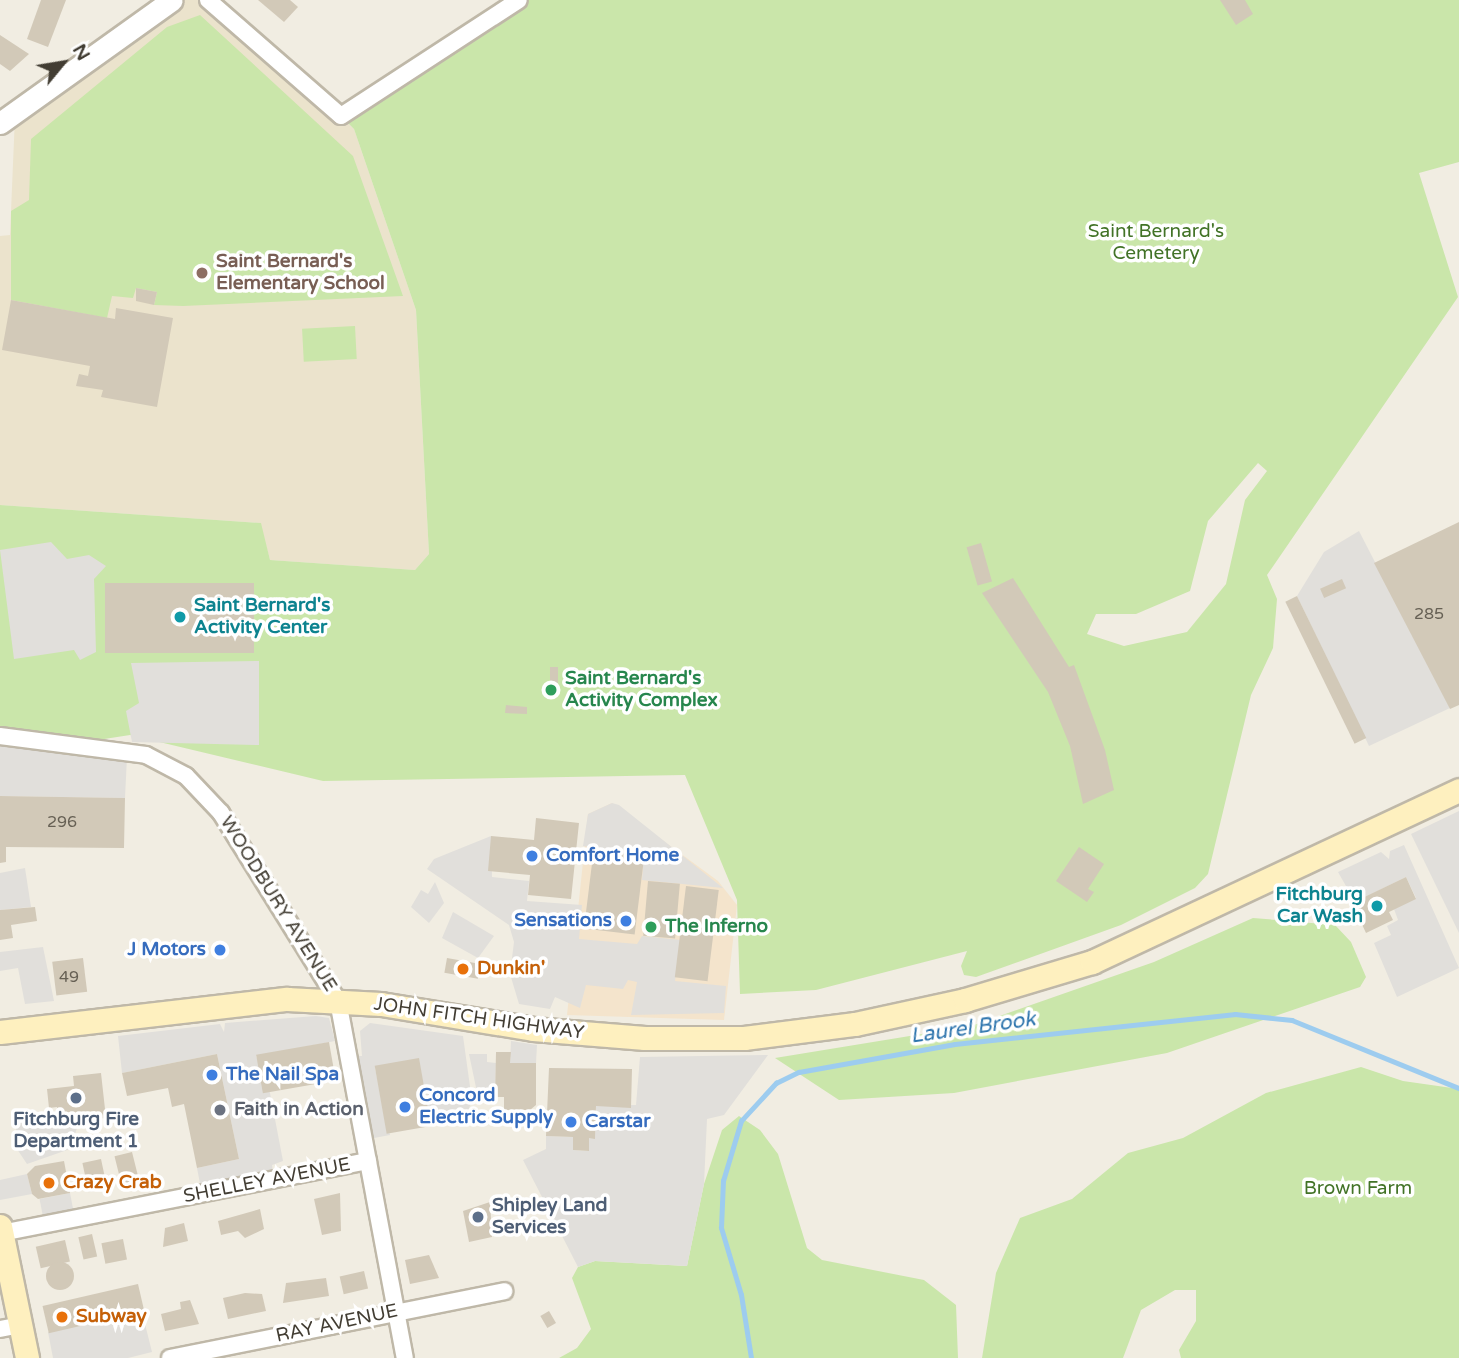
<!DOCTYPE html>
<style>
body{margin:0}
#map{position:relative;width:1459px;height:1358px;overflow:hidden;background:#f1ede2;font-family:"Varela Round",sans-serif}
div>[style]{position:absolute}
.commercial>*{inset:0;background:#f4e4cc}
.education>*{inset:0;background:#ebe3cc}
.green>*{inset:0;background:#cae6aa;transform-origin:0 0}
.parking>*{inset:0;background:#e1dfdb;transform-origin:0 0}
.stream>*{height:4.5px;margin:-2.25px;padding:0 2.25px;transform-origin:2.25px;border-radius:2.25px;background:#9dccef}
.building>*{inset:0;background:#d2c9b8;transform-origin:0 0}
.round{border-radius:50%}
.roads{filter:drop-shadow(2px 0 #bfb8a8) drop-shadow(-2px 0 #bfb8a8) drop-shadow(0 2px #bfb8a8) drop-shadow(0 -2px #bfb8a8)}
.minor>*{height:16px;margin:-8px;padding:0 8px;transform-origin:8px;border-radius:8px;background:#fff}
.tertiary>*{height:21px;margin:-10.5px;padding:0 10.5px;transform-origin:10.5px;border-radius:10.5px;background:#fff}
.secondary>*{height:23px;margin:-11.5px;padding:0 11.5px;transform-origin:11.5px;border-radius:11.5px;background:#fef0bf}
.dots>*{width:19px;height:19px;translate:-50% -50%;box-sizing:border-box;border:4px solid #fff;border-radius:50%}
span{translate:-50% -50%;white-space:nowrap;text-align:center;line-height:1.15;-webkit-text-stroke:7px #fff;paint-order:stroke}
.number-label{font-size:16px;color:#666054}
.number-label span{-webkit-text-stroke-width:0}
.park-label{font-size:19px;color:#427327}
.education-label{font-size:19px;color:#785e54;font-weight:700}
.left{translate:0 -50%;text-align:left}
.culture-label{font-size:19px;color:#0d838f;font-weight:700}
.right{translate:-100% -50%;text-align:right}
.leisure-label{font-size:19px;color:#27864d;font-weight:700}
.shop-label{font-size:19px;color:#366cbe;font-weight:700}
.street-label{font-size:19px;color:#423d33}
.food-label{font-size:19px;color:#c56008;font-weight:700}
.worship-label{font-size:19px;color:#5b616d;font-weight:700}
.service-label{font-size:19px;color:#4e5e75;font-weight:700}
.water-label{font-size:21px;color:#2d74ad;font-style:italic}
.north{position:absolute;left:28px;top:28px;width:70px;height:70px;-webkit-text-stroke:5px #fff;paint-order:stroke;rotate:60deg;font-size:19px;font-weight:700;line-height:28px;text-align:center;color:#423d33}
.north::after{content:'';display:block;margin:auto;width:24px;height:32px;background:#423d33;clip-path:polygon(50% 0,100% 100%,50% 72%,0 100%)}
</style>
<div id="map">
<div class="commercial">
<div style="clip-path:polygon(612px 803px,718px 881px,737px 905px,724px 1020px,567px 1015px,588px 814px)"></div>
</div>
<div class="education">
<div style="clip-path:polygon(172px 0,208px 0,354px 129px,416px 310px,429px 554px,415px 570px,270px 560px,260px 523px,0 505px,0 236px,10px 235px,15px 116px)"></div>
</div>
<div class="green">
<div style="clip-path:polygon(evenodd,519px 0,1459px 0,1459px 162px,1419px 173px,1458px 297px,1267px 575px,1277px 599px,1273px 648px,1251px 695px,1208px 874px,1195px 888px,1121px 925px,976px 977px,964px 975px,961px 966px,967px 951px,816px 990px,740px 994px,737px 900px,685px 775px,323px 781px,130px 735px,85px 742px,0 736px,0 505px,261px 523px,270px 560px,415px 570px,429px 554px,416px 310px,354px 129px,341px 116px,519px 0,1258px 463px,1267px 471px,1245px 500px,1226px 584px,1187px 632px,1124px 646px,1087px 634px,1096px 614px,1136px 614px,1190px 591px,1208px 521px,1258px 463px)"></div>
<div style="clip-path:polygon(200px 15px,353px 156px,403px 296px,183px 306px,154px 305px,157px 292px,136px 288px,133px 298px,112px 296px,107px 318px,11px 300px,11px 211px,29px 200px,31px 139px,167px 27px)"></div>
<div style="left:355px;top:326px;width:33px;height:53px;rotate:87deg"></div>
<div style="clip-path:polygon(1253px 918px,1335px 925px,1351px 942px,1366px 977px,1360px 987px,1167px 1053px,954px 1093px,839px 1100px,775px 1058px,971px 1026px,1154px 962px)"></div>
<div style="clip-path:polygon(1361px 1067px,1403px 1081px,1459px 1089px,1459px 1358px,1181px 1358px,1179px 1350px,1196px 1321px,1196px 1290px,1175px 1290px,1141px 1310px,1123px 1358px,982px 1358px,996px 1273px,1020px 1218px,1072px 1199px,1128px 1153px,1183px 1138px,1266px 1093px)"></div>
<div style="clip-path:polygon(739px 1116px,760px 1130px,778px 1154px,807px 1248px,822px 1260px,924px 1280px,956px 1305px,958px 1358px,559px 1358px,577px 1348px,591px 1329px,572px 1278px,578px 1267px,595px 1261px,687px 1266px,704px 1184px,722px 1130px)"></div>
</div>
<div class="parking">
<div style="clip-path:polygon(1359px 531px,1450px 708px,1369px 746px,1297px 596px,1324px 552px)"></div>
<div style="clip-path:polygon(51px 542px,67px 559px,89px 555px,106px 566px,94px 579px,96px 652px,80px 660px,74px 650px,14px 659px,0 550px)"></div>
<div style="clip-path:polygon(259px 661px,259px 745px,132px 742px,126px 711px,139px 703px,131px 663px)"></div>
<div style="clip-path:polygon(0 745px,127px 757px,125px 798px,0 796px)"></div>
<div style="clip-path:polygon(612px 803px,619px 805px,723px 888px,642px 880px,644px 853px,583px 846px,588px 814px)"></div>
<div style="clip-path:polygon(1459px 811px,1459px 933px,1411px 834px)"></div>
<div style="clip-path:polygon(491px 836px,492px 877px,529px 881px,527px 901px,582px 905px,579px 939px,637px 944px,642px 936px,681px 940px,675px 981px,726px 986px,724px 1013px,631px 1015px,637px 982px,628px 980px,623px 989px,586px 985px,580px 1008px,555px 997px,550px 1009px,519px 1004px,510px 974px,514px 942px,509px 925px,427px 869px,434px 859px)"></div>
<div style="clip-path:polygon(1404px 845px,1459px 968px,1397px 997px,1374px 943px,1391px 935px,1387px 926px,1398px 920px,1394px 909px,1416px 898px,1406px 877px,1355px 902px,1338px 872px,1381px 852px,1389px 859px,1390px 851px)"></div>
<div style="clip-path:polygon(25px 868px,31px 907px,0 910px,0 873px)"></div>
<div style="clip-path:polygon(435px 882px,444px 903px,429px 923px,411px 907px,421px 890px,428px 894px)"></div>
<div style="clip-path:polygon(453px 912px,494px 936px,478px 958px,442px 938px)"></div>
<div style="clip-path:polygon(43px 947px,54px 1001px,25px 1004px,18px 968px,0 971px,0 952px)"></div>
<div style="clip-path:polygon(316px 1016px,329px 1018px,335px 1041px,256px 1056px,270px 1093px,283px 1161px,272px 1165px,274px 1180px,202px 1194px,197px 1168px,239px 1159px,217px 1054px,122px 1073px,118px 1036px,220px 1024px,224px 1032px,225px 1023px)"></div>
<div style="clip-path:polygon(370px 1023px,463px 1036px,472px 1101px,464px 1120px,431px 1126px,418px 1059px,375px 1068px,390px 1135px,374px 1138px,357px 1056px,362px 1056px,360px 1031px)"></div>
<div style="clip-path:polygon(511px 1041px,537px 1045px,536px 1063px,510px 1063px)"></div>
<div style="clip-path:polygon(469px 1054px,487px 1054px,487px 1062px,496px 1063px,495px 1097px,478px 1097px)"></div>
<div style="clip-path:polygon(768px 1055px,724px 1115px,707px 1119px,704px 1184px,687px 1266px,595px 1261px,578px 1267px,523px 1160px,546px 1149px,546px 1136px,573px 1137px,573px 1150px,588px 1151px,589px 1138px,595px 1138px,596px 1106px,636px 1105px,640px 1057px)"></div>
<div style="clip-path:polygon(82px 1113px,70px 1149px,27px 1164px,17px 1149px,16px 1126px,24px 1115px,40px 1119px)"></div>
<div style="clip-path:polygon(27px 1174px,32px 1194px,0 1200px,0 1180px)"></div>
<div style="left:70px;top:1193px;width:26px;height:31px;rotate:79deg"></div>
<div style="clip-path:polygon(142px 1312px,152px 1352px,128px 1358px,53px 1358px,48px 1332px)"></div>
</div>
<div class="stream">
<div style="left:751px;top:1358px;width:64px;rotate:-99deg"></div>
<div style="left:741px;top:1295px;width:70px;rotate:-106.6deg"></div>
<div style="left:721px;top:1228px;width:47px;rotate:-87.6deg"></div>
<div style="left:723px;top:1181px;width:63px;rotate:-73.3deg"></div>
<div style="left:741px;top:1121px;width:52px;rotate:-47.4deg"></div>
<div style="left:776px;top:1083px;width:25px;rotate:-26deg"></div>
<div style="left:799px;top:1072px;width:158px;rotate:-10.2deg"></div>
<div style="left:955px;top:1044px;width:282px;rotate:-6.1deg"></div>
<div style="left:1235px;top:1014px;width:57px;rotate:6deg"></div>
<div style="left:1292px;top:1020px;width:180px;rotate:22.2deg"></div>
</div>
<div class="building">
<div style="clip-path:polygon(41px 0,66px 0,48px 47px,27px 39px)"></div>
<div style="clip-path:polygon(258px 0,290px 0,298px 7px,284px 22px)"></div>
<div style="clip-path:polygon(1220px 0,1245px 0,1253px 14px,1236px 25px)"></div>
<div style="clip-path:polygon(0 35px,29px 54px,10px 71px,0 64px)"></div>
<div style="clip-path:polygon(136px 288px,157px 292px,154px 305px,136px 301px)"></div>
<div style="clip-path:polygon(11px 300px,115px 319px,116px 308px,173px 318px,157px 407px,101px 397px,103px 390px,76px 386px,79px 374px,88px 376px,90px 366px,2px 350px)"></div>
<div style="clip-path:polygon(1459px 522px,1459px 705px,1450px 709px,1374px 563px)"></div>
<div style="left:981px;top:543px;width:40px;height:15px;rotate:74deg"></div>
<div style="clip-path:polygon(1013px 578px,1069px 667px,1074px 665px,1105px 750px,1114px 790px,1083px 804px,1070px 746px,1048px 692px,982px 593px)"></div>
<div style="left:1342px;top:579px;width:10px;height:24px;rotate:66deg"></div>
<div style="left:254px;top:583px;width:70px;height:149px;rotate:90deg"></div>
<div style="left:1297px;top:596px;width:158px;height:13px;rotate:64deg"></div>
<div style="left:550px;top:667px;width:8px;height:21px"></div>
<div style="clip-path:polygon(506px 705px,527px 707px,527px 714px,505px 713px)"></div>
<div style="clip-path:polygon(0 796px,125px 798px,124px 848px,6px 847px,6px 862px,0 863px)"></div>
<div style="clip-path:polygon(536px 818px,579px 823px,571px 899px,528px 895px,530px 875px,488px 871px,491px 836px,534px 840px)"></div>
<div style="left:594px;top:847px;width:51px;height:82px;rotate:7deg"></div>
<div style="clip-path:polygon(1079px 847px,1104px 864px,1088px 889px,1094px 892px,1087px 902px,1056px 881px)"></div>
<div style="clip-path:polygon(1406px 877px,1416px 899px,1389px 912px,1393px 920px,1366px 933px,1352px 903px)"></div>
<div style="left:648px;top:881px;width:32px;height:55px;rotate:5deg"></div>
<div style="left:686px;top:886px;width:33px;height:92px;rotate:7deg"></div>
<div style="clip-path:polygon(35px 907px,37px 921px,11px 925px,13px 938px,0 940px,0 910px)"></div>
<div style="left:227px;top:944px;width:9px;height:16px;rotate:77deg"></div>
<div style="left:83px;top:958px;width:34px;height:31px;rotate:83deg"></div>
<div style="left:447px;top:958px;width:34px;height:15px;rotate:10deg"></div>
<div style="left:329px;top:1042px;width:39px;height:74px;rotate:80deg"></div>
<div style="clip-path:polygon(496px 1052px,511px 1052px,510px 1063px,536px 1063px,536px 1105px,530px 1110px,504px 1110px,504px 1097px,495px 1097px)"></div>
<div style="clip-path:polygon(217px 1054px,239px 1159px,197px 1168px,184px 1104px,172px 1107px,168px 1088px,127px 1096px,122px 1073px)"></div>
<div style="left:419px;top:1058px;width:69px;height:45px;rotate:80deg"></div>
<div style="clip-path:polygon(549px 1068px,632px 1069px,631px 1108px,596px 1106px,595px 1139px,589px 1138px,589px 1151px,573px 1150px,573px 1137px,546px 1136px)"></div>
<div style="clip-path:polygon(101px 1073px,106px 1118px,96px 1119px,95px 1111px,58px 1115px,57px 1107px,49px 1108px,47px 1089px,74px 1086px,73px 1076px)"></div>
<div style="left:132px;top:1152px;width:30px;height:18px;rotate:76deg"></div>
<div style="left:101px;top:1159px;width:30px;height:19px;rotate:78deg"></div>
<div style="clip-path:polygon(64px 1161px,70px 1193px,38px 1199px,32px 1194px,27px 1174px,35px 1166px)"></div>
<div style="clip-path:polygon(340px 1193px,341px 1231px,322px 1235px,314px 1199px)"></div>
<div style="clip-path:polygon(490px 1202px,492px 1237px,469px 1242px,463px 1211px)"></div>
<div style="clip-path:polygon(260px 1209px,264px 1229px,245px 1238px,238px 1231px,221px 1235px,218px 1221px)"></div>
<div style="clip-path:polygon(184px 1223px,188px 1241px,163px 1247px,165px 1228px)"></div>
<div style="left:92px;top:1234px;width:23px;height:14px;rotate:77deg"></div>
<div style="left:123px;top:1239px;width:21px;height:22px;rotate:79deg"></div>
<div style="left:65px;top:1240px;width:22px;height:30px;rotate:77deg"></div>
<div style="clip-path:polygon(429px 1255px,439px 1278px,410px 1284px,405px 1260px)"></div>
<div class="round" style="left:46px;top:1262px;width:28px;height:28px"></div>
<div style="left:364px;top:1271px;width:18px;height:25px;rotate:77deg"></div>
<div style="clip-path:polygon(326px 1278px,329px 1296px,283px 1303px,286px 1283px)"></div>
<div style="left:138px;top:1284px;width:28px;height:98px;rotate:77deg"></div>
<div style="clip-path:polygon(245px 1293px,262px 1294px,266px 1311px,228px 1319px,223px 1298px)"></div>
<div style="clip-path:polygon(190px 1300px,199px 1324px,165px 1331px,161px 1314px,181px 1309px,180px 1302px)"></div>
<div style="left:549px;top:1311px;width:14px;height:10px;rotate:60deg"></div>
</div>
<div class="roads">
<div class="minor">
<div style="left:208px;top:0;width:176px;rotate:41.1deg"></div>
<div style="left:341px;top:116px;width:212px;rotate:-33.1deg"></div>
<div style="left:0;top:736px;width:147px;rotate:7.4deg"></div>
<div style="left:146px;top:755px;width:45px;rotate:27.7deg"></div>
<div style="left:186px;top:776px;width:51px;rotate:46.6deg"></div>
<div style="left:221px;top:813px;width:221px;rotate:58.1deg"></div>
<div style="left:338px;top:1001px;width:363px;rotate:79.4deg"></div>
<div style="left:1px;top:1233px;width:374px;rotate:-11.1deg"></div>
<div style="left:0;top:1329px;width:21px;rotate:-11deg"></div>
<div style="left:170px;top:1358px;width:341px;rotate:-11.3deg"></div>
</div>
<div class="tertiary">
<div style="left:0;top:123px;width:211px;rotate:-35.6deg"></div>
</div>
<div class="secondary">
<div style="left:0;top:1032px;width:289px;rotate:-6.6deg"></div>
<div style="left:287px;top:999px;width:94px;rotate:3deg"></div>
<div style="left:381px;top:1004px;width:154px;rotate:9.3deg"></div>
<div style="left:533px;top:1029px;width:112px;rotate:4.6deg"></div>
<div style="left:645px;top:1038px;width:99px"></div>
<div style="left:744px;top:1038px;width:112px;rotate:-7.2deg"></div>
<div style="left:855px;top:1024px;width:113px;rotate:-12.3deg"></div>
<div style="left:965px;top:1000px;width:133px;rotate:-16.7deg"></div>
<div style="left:1092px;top:962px;width:405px;rotate:-25.1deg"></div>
<div style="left:0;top:1226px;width:135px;rotate:78.4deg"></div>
</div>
</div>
<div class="dots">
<div style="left:202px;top:273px;background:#8d6e63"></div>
<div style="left:180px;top:617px;background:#0f9aa8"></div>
<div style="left:551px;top:690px;background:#2e9e5b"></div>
<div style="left:532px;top:856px;background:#3f7fe0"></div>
<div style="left:1377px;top:906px;background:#0f9aa8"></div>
<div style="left:626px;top:921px;background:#3f7fe0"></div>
<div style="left:651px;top:927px;background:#2e9e5b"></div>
<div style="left:220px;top:950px;background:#3f7fe0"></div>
<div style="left:463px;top:969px;background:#e8710a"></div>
<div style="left:212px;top:1075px;background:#3f7fe0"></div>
<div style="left:76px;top:1098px;background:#5c6f8a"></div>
<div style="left:405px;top:1107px;background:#3f7fe0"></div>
<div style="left:220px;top:1110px;background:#6b7280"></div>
<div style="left:571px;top:1122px;background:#3f7fe0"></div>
<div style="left:49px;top:1183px;background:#e8710a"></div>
<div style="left:478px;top:1217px;background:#5c6f8a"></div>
<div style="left:62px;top:1317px;background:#e8710a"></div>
</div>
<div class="number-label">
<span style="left:1429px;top:614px">285</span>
<span style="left:62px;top:822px">296</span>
<span style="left:69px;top:977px">49</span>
</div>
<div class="park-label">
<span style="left:1156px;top:243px">Saint Bernard's<br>Cemetery</span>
<span style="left:1358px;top:1189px">Brown Farm</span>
</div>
<div class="education-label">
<span class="left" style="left:216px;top:273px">Saint Bernard's<br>Elementary School</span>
</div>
<div class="culture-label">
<span class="left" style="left:194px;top:617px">Saint Bernard's<br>Activity Center</span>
<span class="right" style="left:1363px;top:906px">Fitchburg<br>Car Wash</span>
</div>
<div class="leisure-label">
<span class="left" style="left:565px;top:690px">Saint Bernard's<br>Activity Complex</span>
<span class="left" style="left:665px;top:927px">The Inferno</span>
</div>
<div class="shop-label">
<span class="left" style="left:546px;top:856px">Comfort Home</span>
<span class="right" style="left:612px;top:921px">Sensations</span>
<span class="right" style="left:206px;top:950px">J Motors</span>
<span class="left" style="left:226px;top:1075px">The Nail Spa</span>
<span class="left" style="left:419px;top:1107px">Concord<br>Electric Supply</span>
<span class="left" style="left:585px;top:1122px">Carstar</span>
</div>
<div class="street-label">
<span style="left:278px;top:904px;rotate:58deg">WOODBURY AVENUE</span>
<span style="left:479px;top:1019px;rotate:8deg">JOHN FITCH HIGHWAY</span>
<span style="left:267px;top:1181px;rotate:-11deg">SHELLEY AVENUE</span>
<span style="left:337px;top:1324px;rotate:-12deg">RAY AVENUE</span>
</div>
<div class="food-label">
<span class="left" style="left:477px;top:969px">Dunkin'</span>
<span class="left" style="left:63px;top:1183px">Crazy Crab</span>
<span class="left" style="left:76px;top:1317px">Subway</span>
</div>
<div class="worship-label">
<span class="left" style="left:234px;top:1110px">Faith in Action</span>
</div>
<div class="service-label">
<span style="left:76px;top:1131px">Fitchburg Fire<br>Department 1</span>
<span class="left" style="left:492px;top:1217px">Shipley Land<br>Services</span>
</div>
<div class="water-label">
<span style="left:973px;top:1028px;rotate:-8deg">Laurel Brook</span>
</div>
<div class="north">N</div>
</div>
